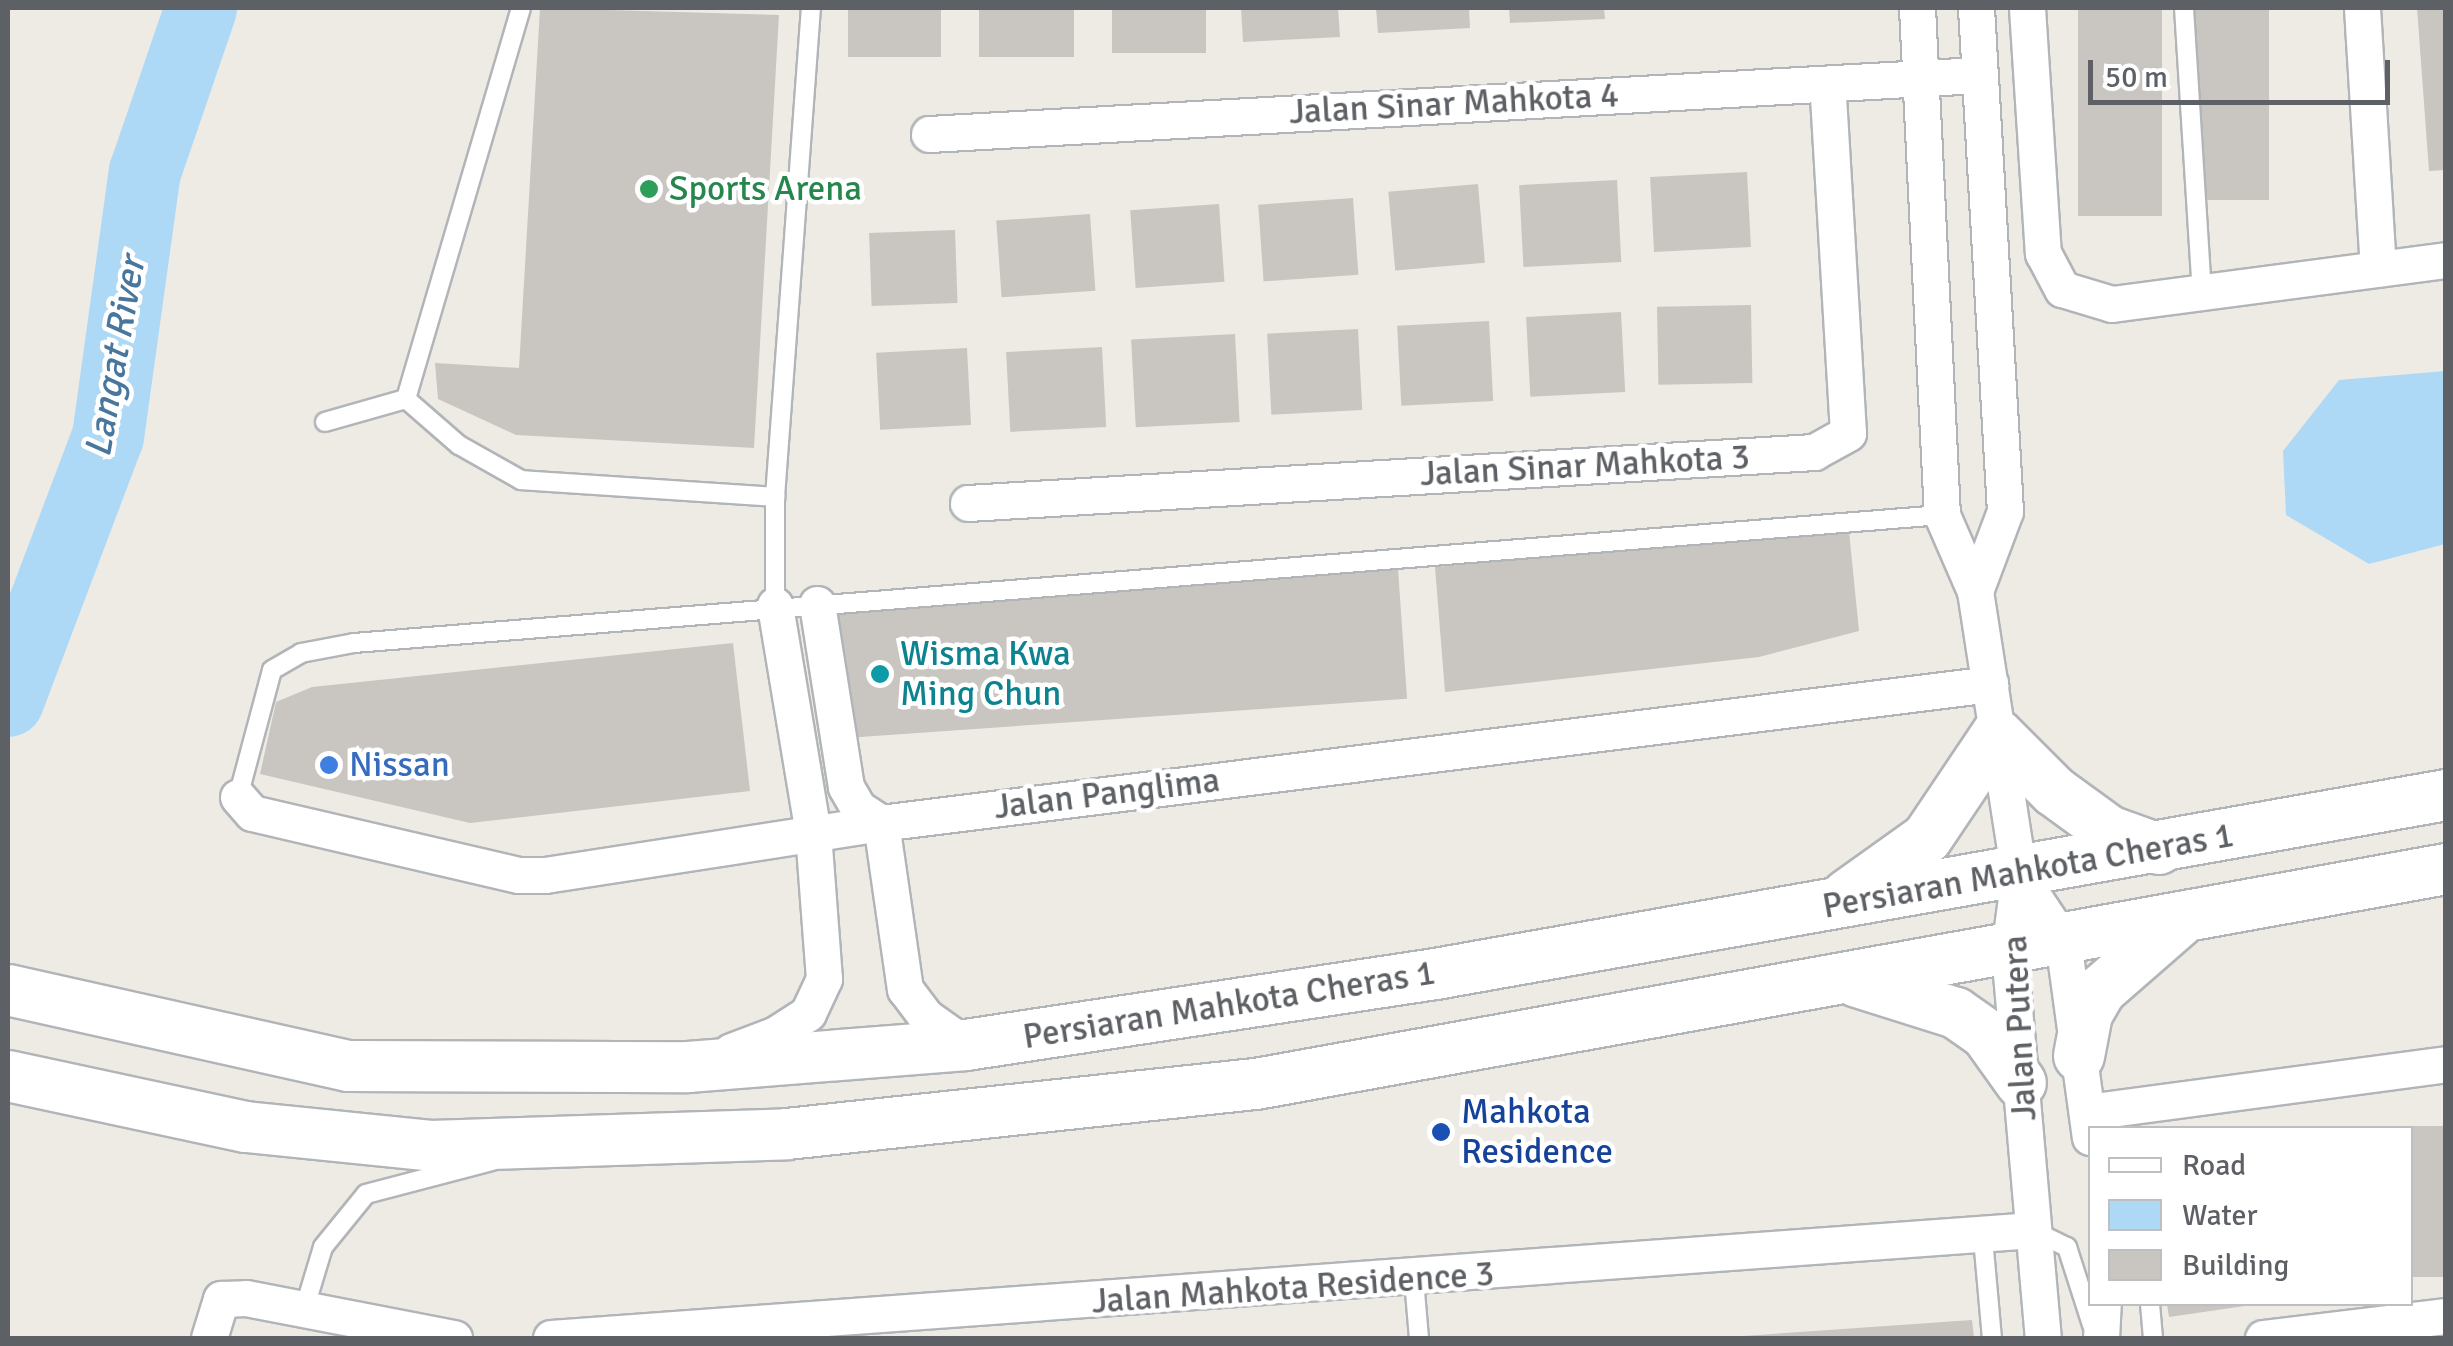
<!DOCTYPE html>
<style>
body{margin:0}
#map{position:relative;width:2453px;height:1346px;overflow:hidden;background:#eeebe5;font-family:Signika,sans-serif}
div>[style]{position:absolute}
.water>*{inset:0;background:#add9f6}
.river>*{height:72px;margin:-36px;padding:0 36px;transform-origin:36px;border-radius:36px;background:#add9f6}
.building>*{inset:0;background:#c9c6c2;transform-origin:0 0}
.roads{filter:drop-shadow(2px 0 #b2b5b8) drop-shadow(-2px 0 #b2b5b8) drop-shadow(0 2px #b2b5b8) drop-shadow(0 -2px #b2b5b8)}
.lane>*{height:18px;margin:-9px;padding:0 9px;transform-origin:9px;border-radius:9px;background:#fff}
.street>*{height:35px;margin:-17.5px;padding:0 17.5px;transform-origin:17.5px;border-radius:17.5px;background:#fff}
.secondary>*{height:50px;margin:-25px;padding:0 25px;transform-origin:25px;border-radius:25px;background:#fff}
.dots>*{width:28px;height:28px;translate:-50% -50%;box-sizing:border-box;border:5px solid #fff;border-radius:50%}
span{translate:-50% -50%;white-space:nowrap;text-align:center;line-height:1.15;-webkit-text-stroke:9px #fff;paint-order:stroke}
.street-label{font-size:35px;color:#5d6064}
.leisure-label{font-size:35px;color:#27864d}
.left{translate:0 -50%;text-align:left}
.culture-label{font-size:35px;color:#0d838f}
.shop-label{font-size:35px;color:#366cbe}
.transit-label{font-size:35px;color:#164399}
.water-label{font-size:38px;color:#48769d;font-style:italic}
.frame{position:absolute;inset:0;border:10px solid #5d6064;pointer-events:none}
.legend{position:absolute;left:2088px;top:1126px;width:325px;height:180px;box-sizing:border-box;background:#fff;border:2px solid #bebfc1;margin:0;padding:12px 18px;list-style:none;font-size:30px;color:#5d6064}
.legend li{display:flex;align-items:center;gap:20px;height:50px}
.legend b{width:50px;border:2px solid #bebfc1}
.scale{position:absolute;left:2088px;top:60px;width:302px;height:45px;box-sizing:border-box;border:5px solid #5d6064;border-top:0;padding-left:12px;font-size:30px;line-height:35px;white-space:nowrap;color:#5d6064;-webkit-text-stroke:8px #fff;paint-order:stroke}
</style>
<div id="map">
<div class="water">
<div style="clip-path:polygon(2445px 371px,2445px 544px,2369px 564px,2286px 515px,2283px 451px,2339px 380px)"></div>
</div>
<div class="river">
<div style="left:8px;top:701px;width:282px;rotate:-69.3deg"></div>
<div style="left:108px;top:437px;width:268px;rotate:-82.1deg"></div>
<div style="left:145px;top:172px;width:173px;rotate:-71.1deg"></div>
</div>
<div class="building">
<div style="clip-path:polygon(540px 8px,779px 15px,754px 448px,516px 435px,438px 399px,435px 363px,519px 368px)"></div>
<div style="left:848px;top:8px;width:93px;height:49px"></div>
<div style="left:979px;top:8px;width:95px;height:49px"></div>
<div style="left:1112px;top:8px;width:94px;height:45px"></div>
<div style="clip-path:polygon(1241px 8px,1338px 8px,1340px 37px,1243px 42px)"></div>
<div style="clip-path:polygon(1376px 8px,1469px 8px,1470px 28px,1378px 33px)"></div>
<div style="clip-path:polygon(1509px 8px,1604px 8px,1605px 19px,1510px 23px)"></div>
<div style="left:2078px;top:8px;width:84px;height:208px"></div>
<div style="left:2190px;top:8px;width:79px;height:192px"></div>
<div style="clip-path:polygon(2417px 8px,2446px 8px,2446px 170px,2429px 171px)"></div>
<div style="left:1747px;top:172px;width:75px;height:97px;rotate:87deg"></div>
<div style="left:1617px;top:180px;width:82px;height:98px;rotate:87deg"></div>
<div style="left:1478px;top:184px;width:79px;height:90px;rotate:85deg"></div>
<div style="left:1353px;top:198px;width:77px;height:95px;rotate:86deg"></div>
<div style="left:1219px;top:204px;width:78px;height:89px;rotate:86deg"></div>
<div style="left:1090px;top:214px;width:77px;height:94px;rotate:86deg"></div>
<div style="left:955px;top:230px;width:73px;height:86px;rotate:88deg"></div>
<div style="left:1751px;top:305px;width:78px;height:94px;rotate:89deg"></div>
<div style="left:1621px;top:312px;width:80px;height:95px;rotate:87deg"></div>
<div style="left:1489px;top:321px;width:80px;height:92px;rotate:87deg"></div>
<div style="left:1358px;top:329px;width:81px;height:91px;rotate:87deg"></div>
<div style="left:1235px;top:334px;width:88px;height:104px;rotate:87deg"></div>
<div style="left:1102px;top:347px;width:80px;height:96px;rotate:87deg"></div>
<div style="left:967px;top:348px;width:77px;height:91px;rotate:87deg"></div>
<div style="clip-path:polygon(1849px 531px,1859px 631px,1759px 657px,1445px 692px,1435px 567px)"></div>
<div style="left:1398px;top:569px;width:130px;height:566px;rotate:86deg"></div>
<div style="clip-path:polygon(733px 643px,750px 791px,470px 823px,260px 774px,276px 702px,312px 687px)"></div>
<div style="left:2446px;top:1126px;width:151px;height:36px;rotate:90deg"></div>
<div style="clip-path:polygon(2167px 1304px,2245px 1304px,2245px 1306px,2169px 1317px)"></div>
<div style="clip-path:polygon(1972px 1320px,1974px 1338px,1743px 1338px,1743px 1336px)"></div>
</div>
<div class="roads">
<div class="lane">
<div style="left:521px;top:8px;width:408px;rotate:106.4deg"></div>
<div style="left:406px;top:399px;width:70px;rotate:41deg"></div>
<div style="left:459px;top:445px;width:71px;rotate:29.4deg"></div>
<div style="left:521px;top:480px;width:255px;rotate:3.8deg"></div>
<div style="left:2184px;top:8px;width:285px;rotate:86.4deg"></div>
<div style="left:325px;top:422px;width:84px;rotate:-15.9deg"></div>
<div style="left:775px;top:605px;width:108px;rotate:-90deg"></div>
<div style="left:775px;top:497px;width:490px;rotate:-85.8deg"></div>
<div style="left:238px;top:797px;width:131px;rotate:-75deg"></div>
<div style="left:272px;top:670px;width:34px;rotate:-30deg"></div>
<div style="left:301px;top:653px;width:54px;rotate:-10.7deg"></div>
<div style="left:354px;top:643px;width:1593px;rotate:-4.61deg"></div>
<div style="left:2034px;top:1231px;width:37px;rotate:26deg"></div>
<div style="left:2067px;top:1247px;width:82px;rotate:72.2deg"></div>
<div style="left:1983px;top:1238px;width:100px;rotate:84.9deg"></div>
<div style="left:1414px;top:1280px;width:58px;rotate:85.1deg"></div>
<div style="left:2150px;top:1304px;width:34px;rotate:85deg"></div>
<div style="left:304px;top:1310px;width:66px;rotate:-73.2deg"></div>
<div style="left:323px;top:1247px;width:68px;rotate:-50.9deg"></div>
<div style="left:366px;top:1194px;width:130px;rotate:-14.7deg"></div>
</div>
<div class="street">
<div style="left:1917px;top:8px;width:508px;rotate:87.18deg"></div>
<div style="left:1942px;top:515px;width:83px;rotate:66.5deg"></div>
<div style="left:1975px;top:591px;width:287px;rotate:81.2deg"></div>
<div style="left:2019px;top:875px;width:77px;rotate:97.5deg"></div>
<div style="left:2009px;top:951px;width:388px;rotate:85deg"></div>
<div style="left:2027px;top:8px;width:246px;rotate:86.3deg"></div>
<div style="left:2043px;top:253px;width:41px;rotate:62.2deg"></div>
<div style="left:2062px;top:289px;width:52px;rotate:16.7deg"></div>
<div style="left:2112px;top:304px;width:337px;rotate:-7.5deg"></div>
<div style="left:2362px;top:8px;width:261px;rotate:86.5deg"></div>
<div style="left:929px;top:134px;width:1052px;rotate:-3.22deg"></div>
<div style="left:968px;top:503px;width:848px;rotate:-3.45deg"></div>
<div style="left:1814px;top:452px;width:39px;rotate:-29deg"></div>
<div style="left:1848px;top:433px;width:350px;rotate:-93.4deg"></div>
<div style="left:1975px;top:591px;width:85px;rotate:-69.4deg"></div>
<div style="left:2005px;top:511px;width:504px;rotate:-93.3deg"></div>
<div style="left:817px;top:604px;width:185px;rotate:81deg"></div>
<div style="left:846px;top:787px;width:24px;rotate:60deg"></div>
<div style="left:858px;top:808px;width:27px;rotate:33deg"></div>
<div style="left:881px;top:823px;width:168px;rotate:81.8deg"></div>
<div style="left:905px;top:989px;width:34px;rotate:53deg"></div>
<div style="left:925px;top:1016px;width:50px;rotate:35.3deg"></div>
<div style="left:238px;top:797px;width:21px;rotate:49deg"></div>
<div style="left:252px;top:813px;width:274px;rotate:13.1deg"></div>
<div style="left:519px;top:875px;width:26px"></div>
<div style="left:545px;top:875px;width:340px;rotate:-8.8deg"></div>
<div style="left:881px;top:823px;width:1118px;rotate:-7.14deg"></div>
<div style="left:2019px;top:875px;width:79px;rotate:56.3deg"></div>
<div style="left:2063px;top:941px;width:198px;rotate:82.2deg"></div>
<div style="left:731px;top:1051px;width:48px;rotate:-20.7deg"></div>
<div style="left:776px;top:1034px;width:38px;rotate:-33deg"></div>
<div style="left:808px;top:1013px;width:38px;rotate:-65deg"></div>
<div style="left:824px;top:979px;width:146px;rotate:-94.3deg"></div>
<div style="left:813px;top:833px;width:231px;rotate:-99.5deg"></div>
<div style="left:2087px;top:1112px;width:362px;rotate:-7.6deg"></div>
<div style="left:209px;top:1338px;width:41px;rotate:-72.9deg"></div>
<div style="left:221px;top:1299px;width:25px;rotate:-2deg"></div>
<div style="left:246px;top:1298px;width:212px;rotate:10.9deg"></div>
<div style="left:551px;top:1338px;width:1486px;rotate:-4.17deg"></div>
<div style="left:2101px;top:1338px;width:34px;rotate:-87deg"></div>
<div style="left:2263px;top:1338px;width:184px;rotate:-6.9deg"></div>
</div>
<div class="secondary">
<div style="left:1847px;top:895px;width:98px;rotate:-35.5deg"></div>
<div style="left:1927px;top:838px;width:125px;rotate:-56.1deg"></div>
<div style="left:1997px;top:734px;width:81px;rotate:45deg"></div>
<div style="left:2054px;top:791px;width:68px;rotate:36deg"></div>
<div style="left:2109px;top:831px;width:53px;rotate:19.8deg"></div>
<div style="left:1857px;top:982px;width:104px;rotate:17.4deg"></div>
<div style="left:1956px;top:1013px;width:37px;rotate:35deg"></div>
<div style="left:1986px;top:1034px;width:60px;rotate:54.5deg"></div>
<div style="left:8px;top:990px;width:348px;rotate:12.6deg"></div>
<div style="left:348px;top:1066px;width:340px;rotate:0.2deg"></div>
<div style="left:688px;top:1067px;width:279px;rotate:-4.5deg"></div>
<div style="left:966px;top:1045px;width:480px;rotate:-8.6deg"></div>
<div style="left:1441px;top:973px;width:1021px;rotate:-10.04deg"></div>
<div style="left:2079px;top:1056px;width:43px;rotate:-79.2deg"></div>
<div style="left:2087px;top:1014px;width:28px;rotate:-60deg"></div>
<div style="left:2101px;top:990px;width:105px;rotate:-41.1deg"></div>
<div style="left:8px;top:1076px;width:243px;rotate:12.1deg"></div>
<div style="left:246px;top:1127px;width:188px;rotate:5.8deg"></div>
<div style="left:433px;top:1146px;width:354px;rotate:-1.9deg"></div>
<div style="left:787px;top:1134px;width:472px;rotate:-6.1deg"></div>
<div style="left:1256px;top:1084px;width:1209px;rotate:-10.24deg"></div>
</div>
</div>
<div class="dots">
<div style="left:649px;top:189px;background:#2e9e5b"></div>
<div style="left:880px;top:674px;background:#0f9aa8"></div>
<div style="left:329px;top:765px;background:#3f7fe0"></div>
<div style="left:1441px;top:1132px;background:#1a4fb4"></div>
</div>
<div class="street-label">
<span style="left:1454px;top:104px;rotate:-3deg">Jalan Sinar Mahkota 4</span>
<span style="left:1585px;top:466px;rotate:-3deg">Jalan Sinar Mahkota 3</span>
<span style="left:1107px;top:794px;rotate:-7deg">Jalan Panglima</span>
<span style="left:2028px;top:871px;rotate:-10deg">Persiaran Mahkota Cheras 1</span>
<span style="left:1229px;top:1005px;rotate:-9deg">Persiaran Mahkota Cheras 1</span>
<span style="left:2020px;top:1028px;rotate:-93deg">Jalan Putera</span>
<span style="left:1293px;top:1288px;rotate:-4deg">Jalan Mahkota Residence 3</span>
</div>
<div class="leisure-label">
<span class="left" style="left:669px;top:189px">Sports Arena</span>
</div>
<div class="culture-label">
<span class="left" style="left:900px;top:674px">Wisma Kwa<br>Ming Chun</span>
</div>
<div class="shop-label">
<span class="left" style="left:349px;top:765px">Nissan</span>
</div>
<div class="transit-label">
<span class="left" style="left:1461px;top:1132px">Mahkota<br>Residence</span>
</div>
<div class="water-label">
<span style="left:115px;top:357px;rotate:-80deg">Langat River</span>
</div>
<div class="frame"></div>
<ul class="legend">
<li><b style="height:12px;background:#fff"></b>Road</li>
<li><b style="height:28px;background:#add9f6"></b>Water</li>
<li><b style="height:28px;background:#c9c6c2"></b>Building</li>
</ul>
<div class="scale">50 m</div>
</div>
